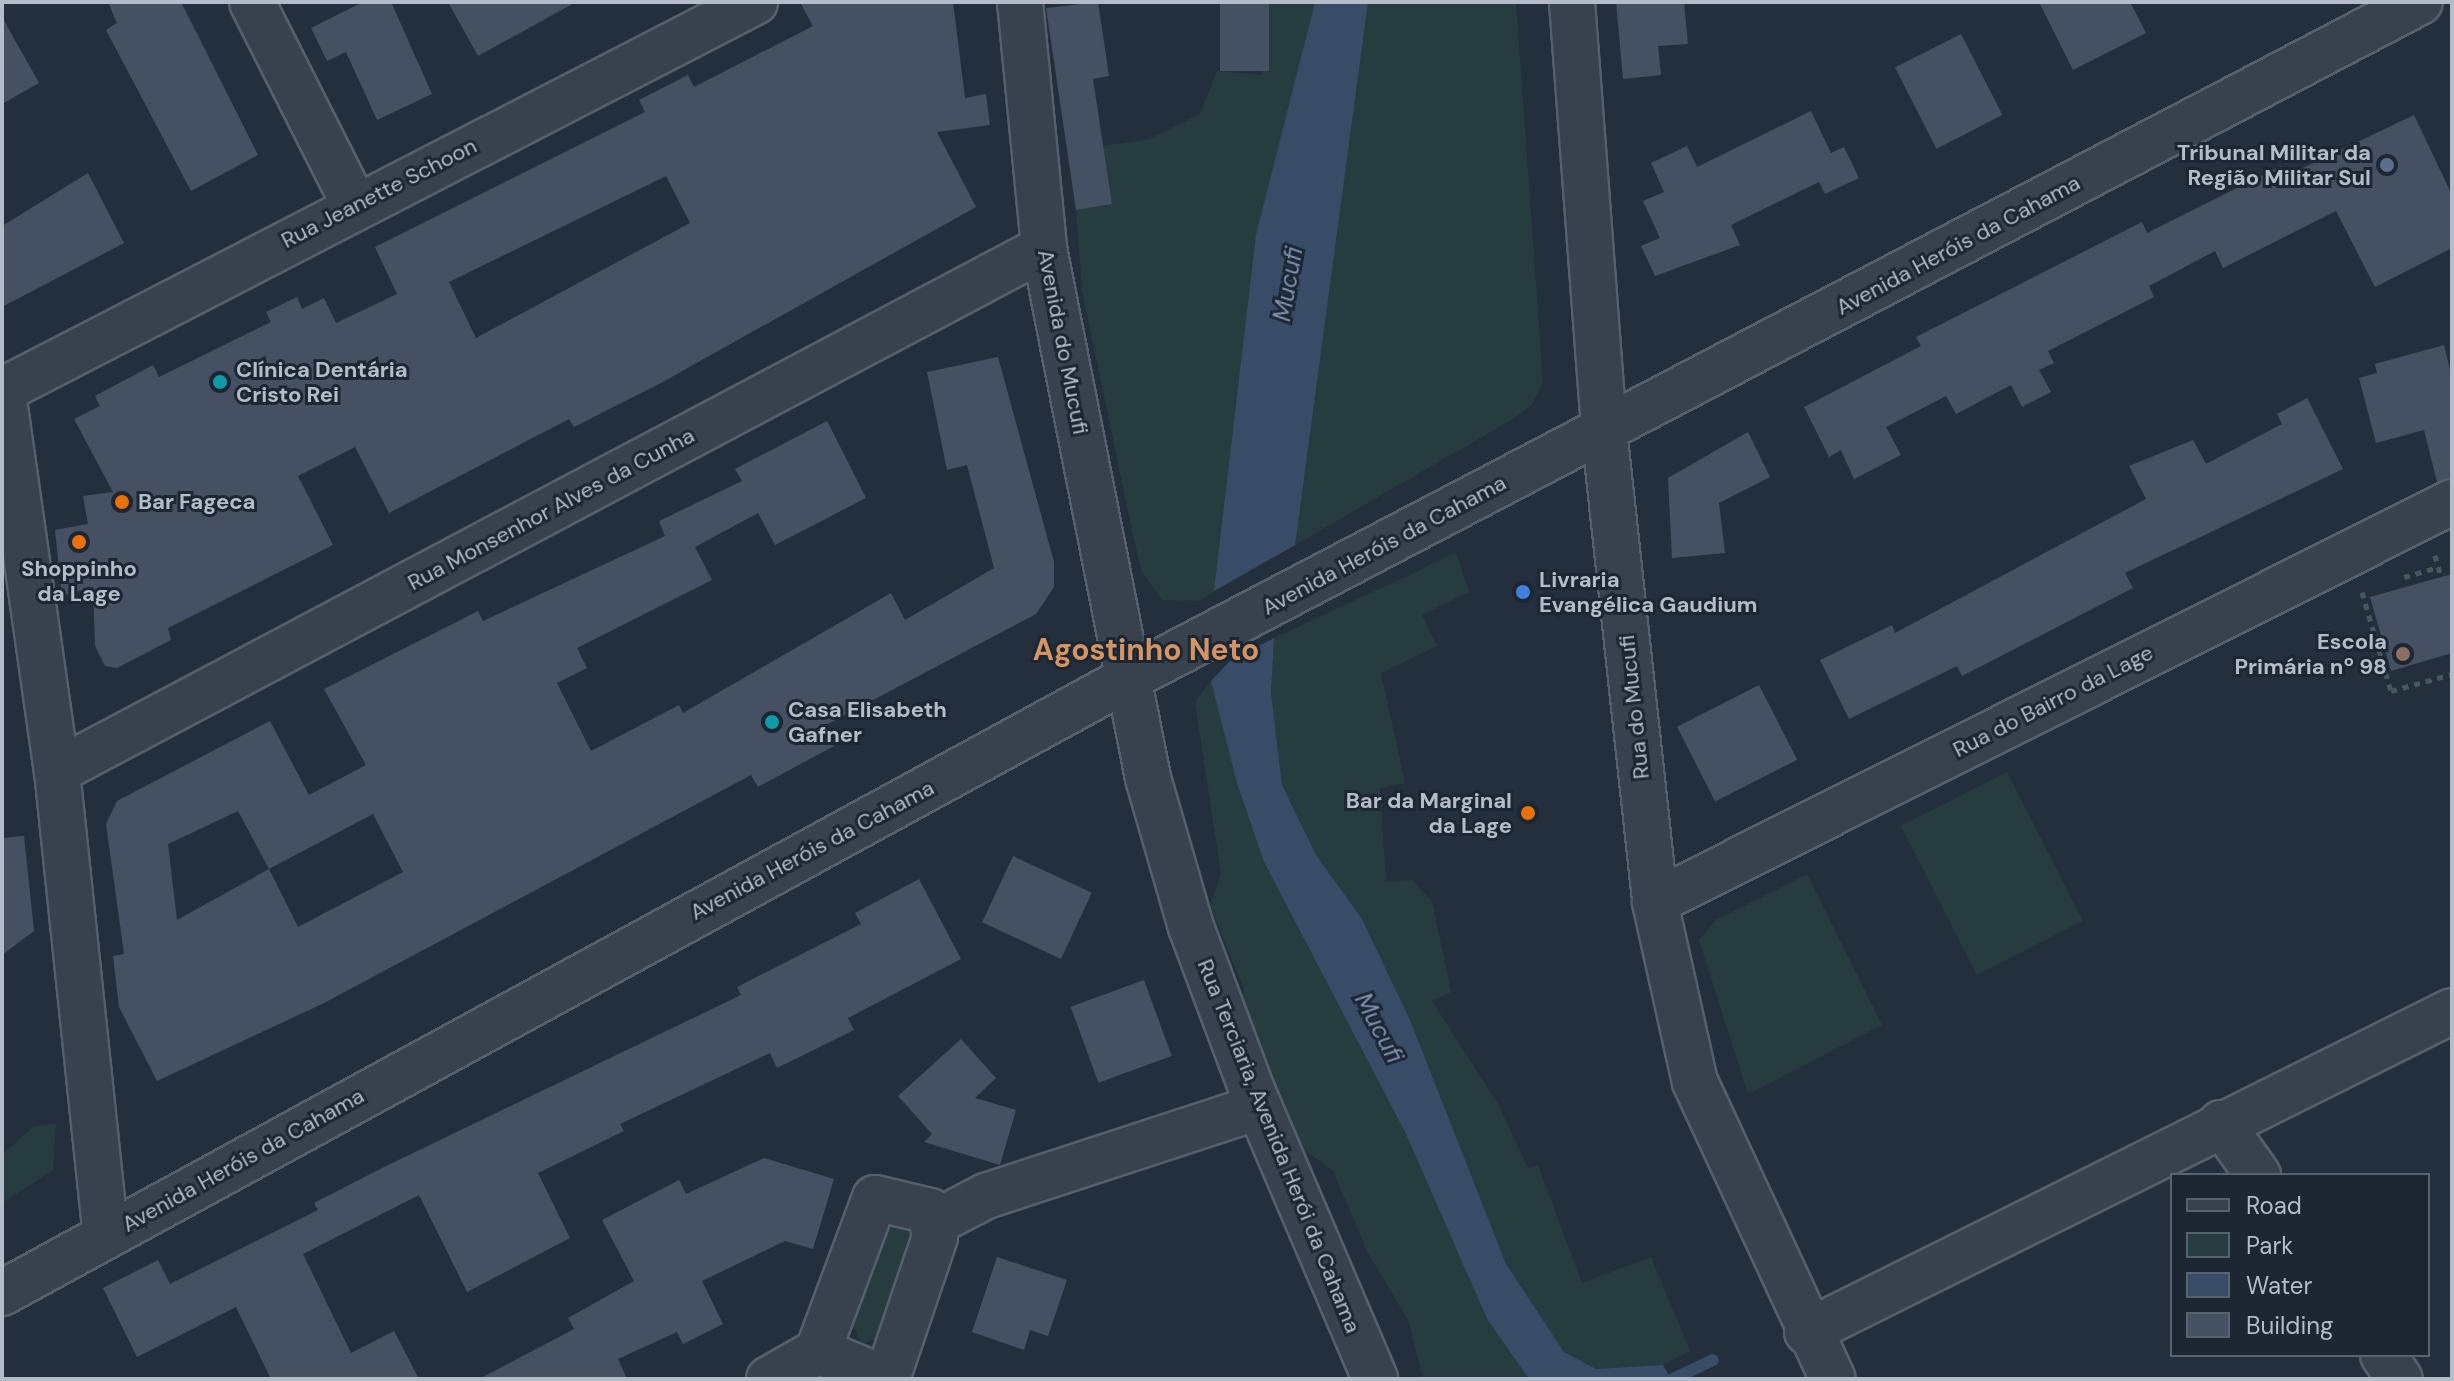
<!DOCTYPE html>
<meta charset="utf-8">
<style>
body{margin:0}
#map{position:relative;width:2454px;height:1381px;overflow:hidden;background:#242f3e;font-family:"DM Sans",sans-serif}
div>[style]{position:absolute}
.green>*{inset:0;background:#263c3f;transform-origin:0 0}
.water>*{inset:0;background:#394c67}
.stream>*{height:12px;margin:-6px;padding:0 6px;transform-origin:6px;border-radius:6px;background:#394c67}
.building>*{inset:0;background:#455162;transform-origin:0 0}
.path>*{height:5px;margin-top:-2.5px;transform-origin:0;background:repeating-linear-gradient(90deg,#44595c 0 6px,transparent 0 12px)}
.roads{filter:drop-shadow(2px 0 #565f6c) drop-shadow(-2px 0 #565f6c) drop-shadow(0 2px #565f6c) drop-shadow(0 -2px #565f6c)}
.minor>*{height:44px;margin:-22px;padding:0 22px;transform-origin:22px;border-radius:22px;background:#38414e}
.dots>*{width:22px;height:22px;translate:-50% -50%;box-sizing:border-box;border:4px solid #1d2633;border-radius:50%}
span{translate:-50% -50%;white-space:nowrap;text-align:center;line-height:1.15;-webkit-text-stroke:6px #1d2633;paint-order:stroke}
.poi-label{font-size:22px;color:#b4bcc9;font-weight:700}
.right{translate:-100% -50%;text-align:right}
.left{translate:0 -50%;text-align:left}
.street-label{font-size:22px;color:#b4bcc9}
.water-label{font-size:24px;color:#7c92b1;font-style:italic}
.district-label{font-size:30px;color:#d59563;font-weight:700}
.frame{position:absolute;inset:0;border:4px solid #b4bcc9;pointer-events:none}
.legend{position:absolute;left:2170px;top:1173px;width:260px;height:184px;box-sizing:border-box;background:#1d2633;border:2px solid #59626f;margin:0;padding:10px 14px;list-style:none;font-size:24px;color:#b4bcc9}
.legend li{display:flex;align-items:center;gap:16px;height:40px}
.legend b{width:40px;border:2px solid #59626f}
</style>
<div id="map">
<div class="green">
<div style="clip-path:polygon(1269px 2px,1516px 2px,1543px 382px,1531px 406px,1513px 419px,1295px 545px,1198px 601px,1162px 600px,1141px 570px,1127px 507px,1082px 290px,1076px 210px,1112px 204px,1103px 146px,1149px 139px,1200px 114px,1217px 71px,1262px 75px)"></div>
<div style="clip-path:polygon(1456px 553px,1469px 592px,1422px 615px,1437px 646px,1381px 673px,1405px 783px,1380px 788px,1386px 881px,1412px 880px,1432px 901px,1451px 992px,1432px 1001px,1498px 1104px,1528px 1168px,1538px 1165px,1582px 1283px,1651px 1257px,1690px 1351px,1663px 1365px,1596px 1369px,1564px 1352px,1506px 1264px,1410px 1020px,1362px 919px,1316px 855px,1282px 785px,1271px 693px,1274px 638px)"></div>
<div style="clip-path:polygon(1211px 681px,1264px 862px,1406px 1134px,1487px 1319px,1529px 1379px,1423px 1379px,1408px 1320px,1368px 1253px,1333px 1171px,1288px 1138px,1239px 1021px,1244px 989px,1210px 906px,1221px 874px,1195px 702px)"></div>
<div style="left:2007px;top:772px;width:167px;height:119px;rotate:63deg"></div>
<div style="clip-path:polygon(1807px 874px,1882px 1025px,1748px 1094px,1699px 940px,1716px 920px)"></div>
<div style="clip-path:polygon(56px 1124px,53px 1170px,2px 1203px,2px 1155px,34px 1126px)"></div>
<div style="clip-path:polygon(892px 1221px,912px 1228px,916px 1241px,885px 1335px,861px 1345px,852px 1321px)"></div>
</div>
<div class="water">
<div style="clip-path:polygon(1315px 2px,1368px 2px,1295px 545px,1214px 591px,1256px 235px)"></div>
<div style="clip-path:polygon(1274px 638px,1271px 693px,1282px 785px,1316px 855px,1362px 919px,1410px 1020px,1506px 1264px,1564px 1352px,1596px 1369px,1663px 1365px,1671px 1379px,1529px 1379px,1487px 1319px,1406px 1134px,1264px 862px,1237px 783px,1211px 681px,1231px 660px)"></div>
</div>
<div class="stream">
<div style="left:1673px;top:1379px;width:44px;rotate:-25.4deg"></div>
</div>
<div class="building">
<div style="clip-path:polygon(108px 2px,181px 2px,258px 155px,191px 191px,106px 30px,117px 23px)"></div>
<div style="clip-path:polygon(363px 2px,391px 2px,432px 94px,377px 120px,346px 52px,327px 61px,311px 28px)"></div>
<div style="clip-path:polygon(448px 2px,576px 2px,478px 56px)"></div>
<div style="clip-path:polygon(evenodd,800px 2px,953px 2px,965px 98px,986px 94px,990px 125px,937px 132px,976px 207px,659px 384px,574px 427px,569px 419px,389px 513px,355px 447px,298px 476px,333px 545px,168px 628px,171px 640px,117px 668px,105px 666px,95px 646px,93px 587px,62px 596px,55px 530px,88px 524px,83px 496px,113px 492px,74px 419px,100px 406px,95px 396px,153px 365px,159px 377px,271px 322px,266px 312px,297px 297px,302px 309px,324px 298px,336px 323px,397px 294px,375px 247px,645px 112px,639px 100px,688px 75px,694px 87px,813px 26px,800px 2px,666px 176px,690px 223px,476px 338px,449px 282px,666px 176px)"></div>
<div style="clip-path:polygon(1098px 2px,1109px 76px,1093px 79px,1112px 204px,1076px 210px,1046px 8px)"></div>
<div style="left:1220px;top:2px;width:49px;height:69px"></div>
<div style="clip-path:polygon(1616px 2px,1684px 2px,1688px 44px,1658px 46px,1661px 75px,1623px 79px)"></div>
<div style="clip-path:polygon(2039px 2px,2130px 2px,2146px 33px,2073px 70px)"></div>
<div style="clip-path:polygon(2px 17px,39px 83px,2px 104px)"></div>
<div style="left:1961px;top:34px;width:91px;height:74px;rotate:63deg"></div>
<div style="clip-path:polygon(1811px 111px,1831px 153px,1844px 147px,1859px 178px,1825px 194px,1819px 182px,1731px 225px,1740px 245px,1655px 276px,1641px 246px,1660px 238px,1643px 201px,1664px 192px,1651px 163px,1687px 146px,1697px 167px)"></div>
<div style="clip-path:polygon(2414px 115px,2452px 195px,2452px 248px,2375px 287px,2336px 211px,2223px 268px,2215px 251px,2149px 286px,2154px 297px,2048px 351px,2054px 363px,2039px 370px,2051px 392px,2022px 407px,2011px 385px,1956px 414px,1946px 396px,1886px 427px,1901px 455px,1854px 479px,1841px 450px,1829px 457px,1804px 407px,1921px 346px,1916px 337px,2142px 222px,2147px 233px,2281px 166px,2286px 176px)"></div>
<div style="clip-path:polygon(88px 173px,124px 243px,2px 307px,2px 226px)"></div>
<div style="clip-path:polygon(2444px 345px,2452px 378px,2452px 477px,2437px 482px,2424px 430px,2376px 443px,2359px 378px,2377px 373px,2375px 364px)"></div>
<div style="clip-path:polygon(evenodd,998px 357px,1054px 562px,1054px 587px,1036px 614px,824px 726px,834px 746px,758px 787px,751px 775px,322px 1004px,157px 1081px,119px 1007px,113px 956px,124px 954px,106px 824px,117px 801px,270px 721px,309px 795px,366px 765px,324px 689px,478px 611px,483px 621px,665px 536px,659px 521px,742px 481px,735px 469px,827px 421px,866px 498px,775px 545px,758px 513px,695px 547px,712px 580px,577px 648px,587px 668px,557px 683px,591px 751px,679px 705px,683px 713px,891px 593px,905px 620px,994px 568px,967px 465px,947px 470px,927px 372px,998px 357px,238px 811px,269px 869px,177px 920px,168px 844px,238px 811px,998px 357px,373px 814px,403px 872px,298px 927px,269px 869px,373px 814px)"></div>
<div style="clip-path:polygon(2307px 398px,2343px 469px,2125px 573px,2133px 588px,1962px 676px,1957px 666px,1849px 719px,1820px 660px,1892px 625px,1895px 633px,2146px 499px,2129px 466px,2193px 440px,2206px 464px,2282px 424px,2277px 414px)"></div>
<div style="clip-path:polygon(1748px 432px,1770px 477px,1719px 503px,1725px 553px,1672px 558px,1668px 478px)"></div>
<div style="clip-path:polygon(2452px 574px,2452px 653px,2391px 671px,2370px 597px)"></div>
<div style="left:1759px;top:685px;width:84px;height:92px;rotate:63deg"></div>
<div style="clip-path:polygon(24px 836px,34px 931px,2px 955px,2px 838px)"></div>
<div style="left:1013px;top:856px;width:87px;height:73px;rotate:25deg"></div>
<div style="clip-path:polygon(919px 879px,961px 959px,848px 1018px,854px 1030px,777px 1068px,770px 1053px,620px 1124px,624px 1131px,538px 1173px,570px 1238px,467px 1292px,419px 1195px,303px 1254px,351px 1353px,394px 1331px,419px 1379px,271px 1379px,236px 1307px,137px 1357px,103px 1288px,158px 1260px,170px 1284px,318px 1210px,314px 1203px,380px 1169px,741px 995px,737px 987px,861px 924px,855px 913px)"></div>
<div style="left:1144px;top:980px;width:81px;height:78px;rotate:70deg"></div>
<div style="clip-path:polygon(961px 1039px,996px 1078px,975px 1098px,1016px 1110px,1000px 1165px,924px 1142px,932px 1134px,898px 1096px)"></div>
<div style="clip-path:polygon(764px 1158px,834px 1179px,813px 1249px,785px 1241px,702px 1281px,723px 1324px,683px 1344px,677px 1332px,618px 1359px,627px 1379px,479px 1379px,574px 1329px,568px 1318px,634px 1281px,602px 1220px,679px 1180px,686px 1194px)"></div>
<div style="clip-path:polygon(997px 1257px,1067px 1280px,1048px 1336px,1030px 1330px,1024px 1350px,972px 1332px)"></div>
</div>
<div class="path">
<div style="left:2435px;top:555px;width:23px;rotate:75deg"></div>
<div style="left:2404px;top:577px;width:35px;rotate:-16deg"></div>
<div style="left:2362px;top:592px;width:103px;rotate:73.7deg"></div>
<div style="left:2391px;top:691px;width:63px;rotate:-15.6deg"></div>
</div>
<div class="roads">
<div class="minor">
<div style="left:252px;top:2px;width:226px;rotate:63.2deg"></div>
<div style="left:1020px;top:2px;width:247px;rotate:84.4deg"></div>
<div style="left:1044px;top:248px;width:540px;rotate:78.9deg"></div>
<div style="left:1148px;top:778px;width:155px;rotate:73.9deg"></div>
<div style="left:1191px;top:927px;width:174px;rotate:69.5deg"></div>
<div style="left:1252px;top:1090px;width:314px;rotate:66.9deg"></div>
<div style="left:1572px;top:2px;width:429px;rotate:85.7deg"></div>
<div style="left:1604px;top:430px;width:475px;rotate:83.8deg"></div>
<div style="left:1655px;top:902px;width:184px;rotate:77.5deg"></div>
<div style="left:1695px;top:1082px;width:327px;rotate:65.1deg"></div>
<div style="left:2px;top:386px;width:389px;rotate:81.9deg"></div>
<div style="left:57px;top:771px;width:466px;rotate:84deg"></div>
<div style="left:5px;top:389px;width:844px;rotate:-27.29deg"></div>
<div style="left:57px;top:771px;width:1117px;rotate:-27.92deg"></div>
<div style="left:1655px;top:902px;width:892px;rotate:-26.65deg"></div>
<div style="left:2221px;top:1123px;width:64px;rotate:54.6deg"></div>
<div style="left:938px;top:1221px;width:54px;rotate:-27.5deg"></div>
<div style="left:986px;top:1196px;width:287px;rotate:-18.1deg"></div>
<div style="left:2px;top:1293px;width:1284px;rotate:-28.62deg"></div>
<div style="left:1129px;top:678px;width:1457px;rotate:-27.64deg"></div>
<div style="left:1807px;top:1332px;width:720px;rotate:-26.46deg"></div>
<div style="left:818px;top:1351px;width:163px;rotate:-69.6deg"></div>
<div style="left:875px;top:1198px;width:57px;rotate:13.3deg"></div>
<div style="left:930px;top:1211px;width:26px;rotate:79deg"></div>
<div style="left:935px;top:1237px;width:150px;rotate:108.7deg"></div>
<div style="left:2383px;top:1355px;width:29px;rotate:55deg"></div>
<div style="left:769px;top:1379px;width:56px;rotate:-29.7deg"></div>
<div style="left:818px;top:1351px;width:74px;rotate:22.4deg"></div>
</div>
</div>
<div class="dots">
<div style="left:2387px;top:165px;background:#5c6f8a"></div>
<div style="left:220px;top:382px;background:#0f9aa8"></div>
<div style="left:122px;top:502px;background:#e8710a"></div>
<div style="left:79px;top:542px;background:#e8710a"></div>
<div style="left:1523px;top:592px;background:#3f7fe0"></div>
<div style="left:2403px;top:654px;background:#8d6e63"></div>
<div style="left:772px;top:722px;background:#0f9aa8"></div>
<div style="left:1528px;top:813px;background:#e8710a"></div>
</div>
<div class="poi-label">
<span class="right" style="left:2371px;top:165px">Tribunal Militar da<br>Região Militar Sul</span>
<span class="left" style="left:236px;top:382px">Clínica Dentária<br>Cristo Rei</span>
<span class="left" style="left:138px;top:502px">Bar Fageca</span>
<span style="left:79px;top:581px">Shoppinho<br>da Lage</span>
<span class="left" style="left:1539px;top:592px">Livraria<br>Evangélica Gaudium</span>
<span class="right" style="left:2387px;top:654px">Escola<br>Primária nº 98</span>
<span class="left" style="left:788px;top:722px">Casa Elisabeth<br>Gafner</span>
<span class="right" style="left:1512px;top:813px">Bar da Marginal<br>da Lage</span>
</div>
<div class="street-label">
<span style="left:379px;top:193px;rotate:-27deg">Rua Jeanette Schoon</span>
<span style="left:1958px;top:245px;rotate:-28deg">Avenida Heróis da Cahama</span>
<span style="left:1063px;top:342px;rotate:79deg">Avenida do Mucufi</span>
<span style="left:551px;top:509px;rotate:-28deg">Rua Monsenhor Alves da Cunha</span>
<span style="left:1384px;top:545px;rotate:-28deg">Avenida Heróis da Cahama</span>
<span style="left:2053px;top:701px;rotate:-27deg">Rua do Bairro da Lage</span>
<span style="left:1634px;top:707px;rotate:-96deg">Rua do Mucufi</span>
<span style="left:812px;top:850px;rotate:-28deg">Avenida Heróis da Cahama</span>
<span style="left:1279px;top:1146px;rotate:68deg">Rua Terciaria, Avenida Herói da Cahama</span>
<span style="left:243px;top:1160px;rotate:-29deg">Avenida Heróis da Cahama</span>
</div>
<div class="water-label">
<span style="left:1288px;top:284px;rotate:-80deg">Mucufi</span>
<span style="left:1379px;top:1028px;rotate:62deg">Mucufi</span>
</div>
<div class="district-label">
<span style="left:1146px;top:650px">Agostinho Neto</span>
</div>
<div class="frame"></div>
<ul class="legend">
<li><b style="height:10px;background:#38414e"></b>Road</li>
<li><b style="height:22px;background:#263c3f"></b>Park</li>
<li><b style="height:22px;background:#394c67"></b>Water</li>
<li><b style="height:22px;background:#455162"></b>Building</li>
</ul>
</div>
